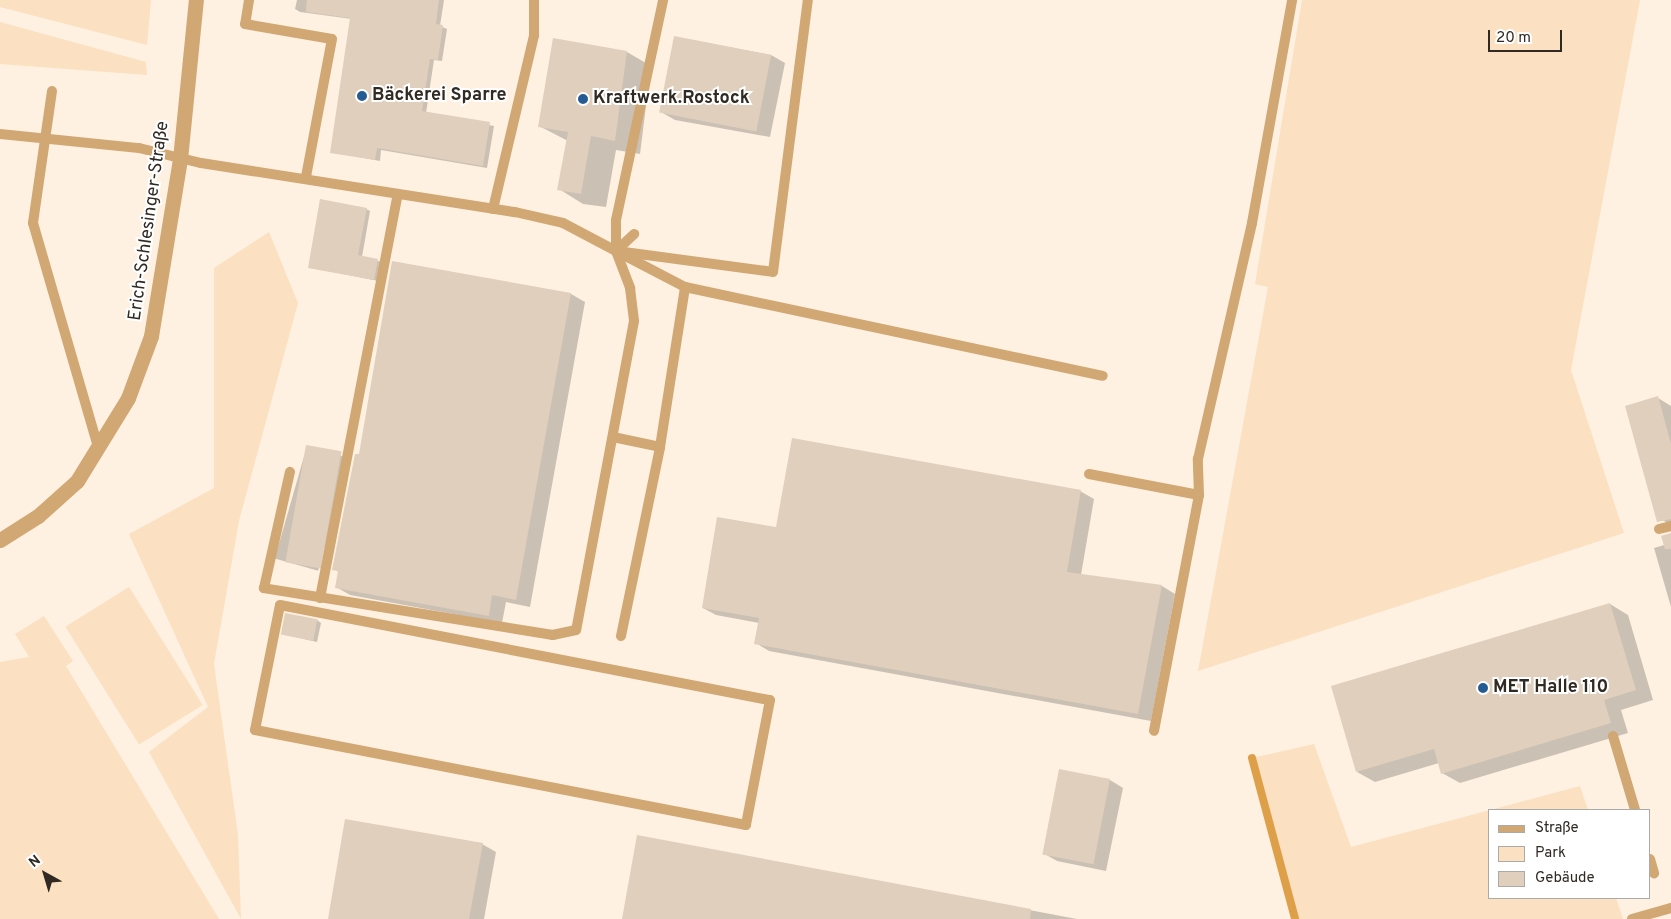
<!DOCTYPE html>
<meta charset="utf-8">
<style>
body{margin:0}
#map{position:relative;width:1671px;height:919px;overflow:hidden;background:#fef1e1;font-family:Overpass,sans-serif}
div>[style]{position:absolute}
.green>*{inset:0;background:#fbe0c1;transform-origin:0 0}
.shadow>*{inset:0;background:#0003;transform-origin:0 0}
.stream>*{height:8px;margin:-4px;padding:0 4px;transform-origin:4px;border-radius:4px;background:#de9f49}
.building>*{inset:0;background:#dfcfbc;transform-origin:0 0}
.service>*{height:10px;margin:-5px;padding:0 5px;transform-origin:5px;border-radius:5px;background:#d1a774}
.minor>*{height:15px;margin:-7.5px;padding:0 7.5px;transform-origin:7.5px;border-radius:7.5px;background:#d1a774}
.dots>*{width:14px;height:14px;translate:-50% -50%;box-sizing:border-box;border:2px solid #fff;border-radius:50%}
span{translate:-50% -50%;white-space:nowrap;text-align:center;line-height:1.15;-webkit-text-stroke:4px #fff;paint-order:stroke}
.poi-label{font-size:18px;color:#302a23;font-weight:700}
.left{translate:0 -50%;text-align:left}
.street-label{font-size:18px;color:#302a23}
.legend{position:absolute;left:1488px;top:809px;width:162px;height:90px;box-sizing:border-box;background:#fff;border:1px solid #acaaa7;margin:0;padding:6px 9px;list-style:none;font-size:15px;color:#302a23}
.legend li{display:flex;align-items:center;gap:10px;height:25px}
.legend b{width:25px;border:1px solid #acaaa7}
.north{position:absolute;left:20px;top:849px;width:50px;height:50px;-webkit-text-stroke:4px #fff;paint-order:stroke;rotate:321deg;font-size:14px;font-weight:700;line-height:20px;text-align:center;color:#302a23}
.north::after{content:'';display:block;margin:auto;width:18px;height:22px;background:#302a23;clip-path:polygon(50% 0,100% 100%,50% 72%,0 100%)}
.scale{position:absolute;left:1488px;top:30px;width:74px;height:22px;box-sizing:border-box;border:2px solid #302a23;border-top:0;padding-left:6px;font-size:15px;line-height:18px;white-space:nowrap;color:#302a23;-webkit-text-stroke:4px #fff;paint-order:stroke}
</style>
<div id="map">
<div class="green">
<div style="clip-path:polygon(0 0,151px 0,147px 45px,0 7px)"></div>
<div style="clip-path:polygon(1302px 0,1640px 0,1571px 370px,1624px 533px,1198px 671px,1268px 287px,1255px 284px)"></div>
<div style="clip-path:polygon(0 22px,146px 62px,147px 75px,0 64px)"></div>
<div style="clip-path:polygon(269px 232px,298px 303px,239px 521px,214px 664px,238px 835px,241px 919px,149px 752px,208px 707px,129px 534px,214px 488px,214px 268px)"></div>
<div style="left:129px;top:587px;width:139px;height:75px;rotate:58deg"></div>
<div style="clip-path:polygon(44px 616px,73px 661px,66px 666px,219px 919px,0 919px,0 662px,29px 657px,15px 634px)"></div>
<div style="clip-path:polygon(1314px 744px,1351px 847px,1580px 786px,1588px 810px,1490px 810px,1490px 898px,1616px 898px,1623px 919px,1295px 919px,1252px 758px)"></div>
</div>
<div class="shadow">
<div style="clip-path:polygon(297px 0,444px 0,440px 26px,447px 29px,442px 61px,434px 60px,426px 113px,494px 126px,487px 168px,381px 150px,380px 161px,332px 152px,352px 19px,300px 12px,295px 9px)"></div>
<div style="clip-path:polygon(675px 37px,771px 55px,785px 63px,770px 137px,675px 120px,661px 112px)"></div>
<div style="clip-path:polygon(627px 52px,651px 66px,640px 154px,616px 150px,606px 207px,583px 204px,559px 189px,568px 141px,539px 126px)"></div>
<div style="clip-path:polygon(366px 209px,370px 211px,362px 257px,382px 262px,378px 281px,309px 267px)"></div>
<div style="clip-path:polygon(393px 263px,571px 294px,585px 302px,530px 607px,506px 602px,502px 623px,350px 595px,336px 587px,339px 572px,334px 569px,360px 456px)"></div>
<div style="clip-path:polygon(1658px 398px,1671px 406px,1671px 525px,1657px 517px)"></div>
<div style="left:307px;top:446px;width:45px;height:117px;rotate:16deg"></div>
<div style="clip-path:polygon(1080px 491px,1094px 499px,1081px 575px,1162px 586px,1175px 594px,1151px 721px,769px 651px,756px 643px,759px 623px,716px 615px,703px 608px,777px 528px)"></div>
<div style="clip-path:polygon(1671px 543px,1671px 607px,1654px 548px)"></div>
<div style="clip-path:polygon(1610px 604px,1628px 615px,1653px 700px,1621px 710px,1628px 733px,1460px 783px,1442px 773px,1439px 763px,1375px 782px,1357px 772px)"></div>
<div style="clip-path:polygon(317px 620px,321px 623px,317px 642px,283px 634px)"></div>
<div style="clip-path:polygon(1110px 780px,1123px 788px,1106px 871px,1057px 861px,1043px 853px)"></div>
<div style="clip-path:polygon(638px 836px,1077px 919px,623px 919px)"></div>
<div style="clip-path:polygon(482px 844px,496px 852px,484px 919px,329px 919px)"></div>
</div>
<div class="stream">
<div style="left:1252px;top:758px;width:167px;rotate:75deg"></div>
</div>
<div class="building">
<div style="clip-path:polygon(307px 0,439px 0,436px 24px,443px 25px,438px 60px,430px 59px,422px 111px,490px 122px,483px 166px,377px 148px,375px 160px,330px 153px,350px 18px,306px 12px)"></div>
<div style="left:674px;top:36px;width:99px;height:78px;rotate:11deg"></div>
<div style="clip-path:polygon(553px 38px,627px 51px,615px 141px,591px 136px,581px 194px,557px 190px,568px 132px,538px 127px)"></div>
<div style="clip-path:polygon(320px 199px,367px 208px,358px 255px,378px 259px,374px 280px,308px 268px)"></div>
<div style="clip-path:polygon(392px 261px,571px 293px,516px 600px,492px 595px,489px 616px,335px 588px,338px 571px,332px 570px,355px 454px,359px 454px)"></div>
<div style="clip-path:polygon(1658px 396px,1671px 444px,1671px 519px,1657px 522px,1625px 406px)"></div>
<div style="clip-path:polygon(792px 438px,1081px 490px,1067px 572px,1162px 585px,1138px 714px,754px 644px,759px 618px,702px 608px,717px 517px,776px 527px)"></div>
<div style="left:306px;top:445px;width:36px;height:119px;rotate:10deg"></div>
<div style="clip-path:polygon(1671px 533px,1671px 549px,1665px 549px,1661px 536px)"></div>
<div style="clip-path:polygon(1610px 603px,1636px 690px,1604px 700px,1611px 723px,1441px 774px,1434px 749px,1356px 772px,1331px 686px)"></div>
<div style="left:285px;top:613px;width:33px;height:22px;rotate:11deg"></div>
<div style="left:1059px;top:769px;width:52px;height:87px;rotate:11deg"></div>
<div style="clip-path:polygon(345px 819px,483px 843px,469px 919px,328px 919px)"></div>
<div style="clip-path:polygon(637px 835px,1031px 909px,1030px 919px,622px 919px)"></div>
</div>
<div class="service">
<div style="left:249px;top:0;width:24px;rotate:99deg"></div>
<div style="left:245px;top:24px;width:88px;rotate:9.8deg"></div>
<div style="left:332px;top:39px;width:140px;rotate:100.7deg"></div>
<div style="left:52px;top:91px;width:133px;rotate:98.2deg"></div>
<div style="left:33px;top:223px;width:236px;rotate:73.8deg"></div>
<div style="left:0;top:134px;width:140px;rotate:5.8deg"></div>
<div style="left:139px;top:148px;width:64px;rotate:13.6deg"></div>
<div style="left:201px;top:163px;width:318px;rotate:8.9deg"></div>
<div style="left:515px;top:212px;width:49px;rotate:12.9deg"></div>
<div style="left:563px;top:223px;width:60px;rotate:27.8deg"></div>
<div style="left:616px;top:251px;width:40px;rotate:69deg"></div>
<div style="left:630px;top:288px;width:33px;rotate:83deg"></div>
<div style="left:634px;top:321px;width:314px;rotate:100.6deg"></div>
<div style="left:576px;top:630px;width:24px;rotate:168deg"></div>
<div style="left:553px;top:635px;width:293px;rotate:-170.8deg"></div>
<div style="left:264px;top:588px;width:119px;rotate:-77.4deg"></div>
<div style="left:493px;top:209px;width:179px;rotate:-76.7deg"></div>
<div style="left:534px;top:35px;width:35px;rotate:-90deg"></div>
<div style="left:616px;top:251px;width:78px;rotate:27.6deg"></div>
<div style="left:685px;top:287px;width:427px;rotate:12deg"></div>
<div style="left:616px;top:251px;width:31px;rotate:-90deg"></div>
<div style="left:616px;top:220px;width:225px;rotate:-77.9deg"></div>
<div style="left:616px;top:251px;width:25px;rotate:-43deg"></div>
<div style="left:624px;top:252px;width:150px;rotate:7.6deg"></div>
<div style="left:773px;top:272px;width:274px;rotate:-82.7deg"></div>
<div style="left:613px;top:437px;width:48px;rotate:12deg"></div>
<div style="left:1089px;top:474px;width:112px;rotate:10.8deg"></div>
<div style="left:1199px;top:495px;width:240px;rotate:100.8deg"></div>
<div style="left:1199px;top:495px;width:36px;rotate:-92deg"></div>
<div style="left:1198px;top:459px;width:242px;rotate:-77.1deg"></div>
<div style="left:1252px;top:223px;width:227px;rotate:-79.8deg"></div>
<div style="left:1659px;top:529px;width:12px;rotate:-14deg"></div>
<div style="left:320px;top:598px;width:411px;rotate:-79.1deg"></div>
<div style="left:280px;top:605px;width:499px;rotate:11deg"></div>
<div style="left:770px;top:700px;width:127px;rotate:100.9deg"></div>
<div style="left:746px;top:825px;width:500px;rotate:-169.05deg"></div>
<div style="left:255px;top:730px;width:127px;rotate:-78.7deg"></div>
<div style="left:621px;top:636px;width:193px;rotate:-78.3deg"></div>
<div style="left:660px;top:447px;width:162px;rotate:-81.1deg"></div>
<div style="left:1613px;top:736px;width:77px;rotate:73.4deg"></div>
<div style="left:1650px;top:859px;width:15px;rotate:74deg"></div>
<div style="left:1632px;top:919px;width:41px;rotate:-15.8deg"></div>
</div>
<div class="minor">
<div style="left:0;top:540px;width:45px;rotate:-32.3deg"></div>
<div style="left:38px;top:516px;width:52px;rotate:-41.9deg"></div>
<div style="left:77px;top:481px;width:97px;rotate:-58.4deg"></div>
<div style="left:128px;top:398px;width:66px;rotate:-69.6deg"></div>
<div style="left:151px;top:336px;width:179px;rotate:-80.7deg"></div>
<div style="left:180px;top:159px;width:160px;rotate:-84.3deg"></div>
</div>
<div class="dots">
<div style="left:362px;top:96px;background:#245b93"></div>
<div style="left:583px;top:99px;background:#245b93"></div>
<div style="left:1483px;top:688px;background:#245b93"></div>
</div>
<div class="poi-label">
<span class="left" style="left:372px;top:96px">Bäckerei Sparre</span>
<span class="left" style="left:593px;top:99px">Kraftwerk.Rostock</span>
<span class="left" style="left:1493px;top:688px">MET Halle 110</span>
</div>
<div class="street-label">
<span style="left:150px;top:221px;rotate:-82deg">Erich-Schlesinger-Straße</span>
</div>
<ul class="legend">
<li><b style="height:6px;background:#d1a774"></b>Straße</li>
<li><b style="height:14px;background:#fbe0c1"></b>Park</li>
<li><b style="height:14px;background:#dfcfbc"></b>Gebäude</li>
</ul>
<div class="north">N</div>
<div class="scale">20 m</div>
</div>
